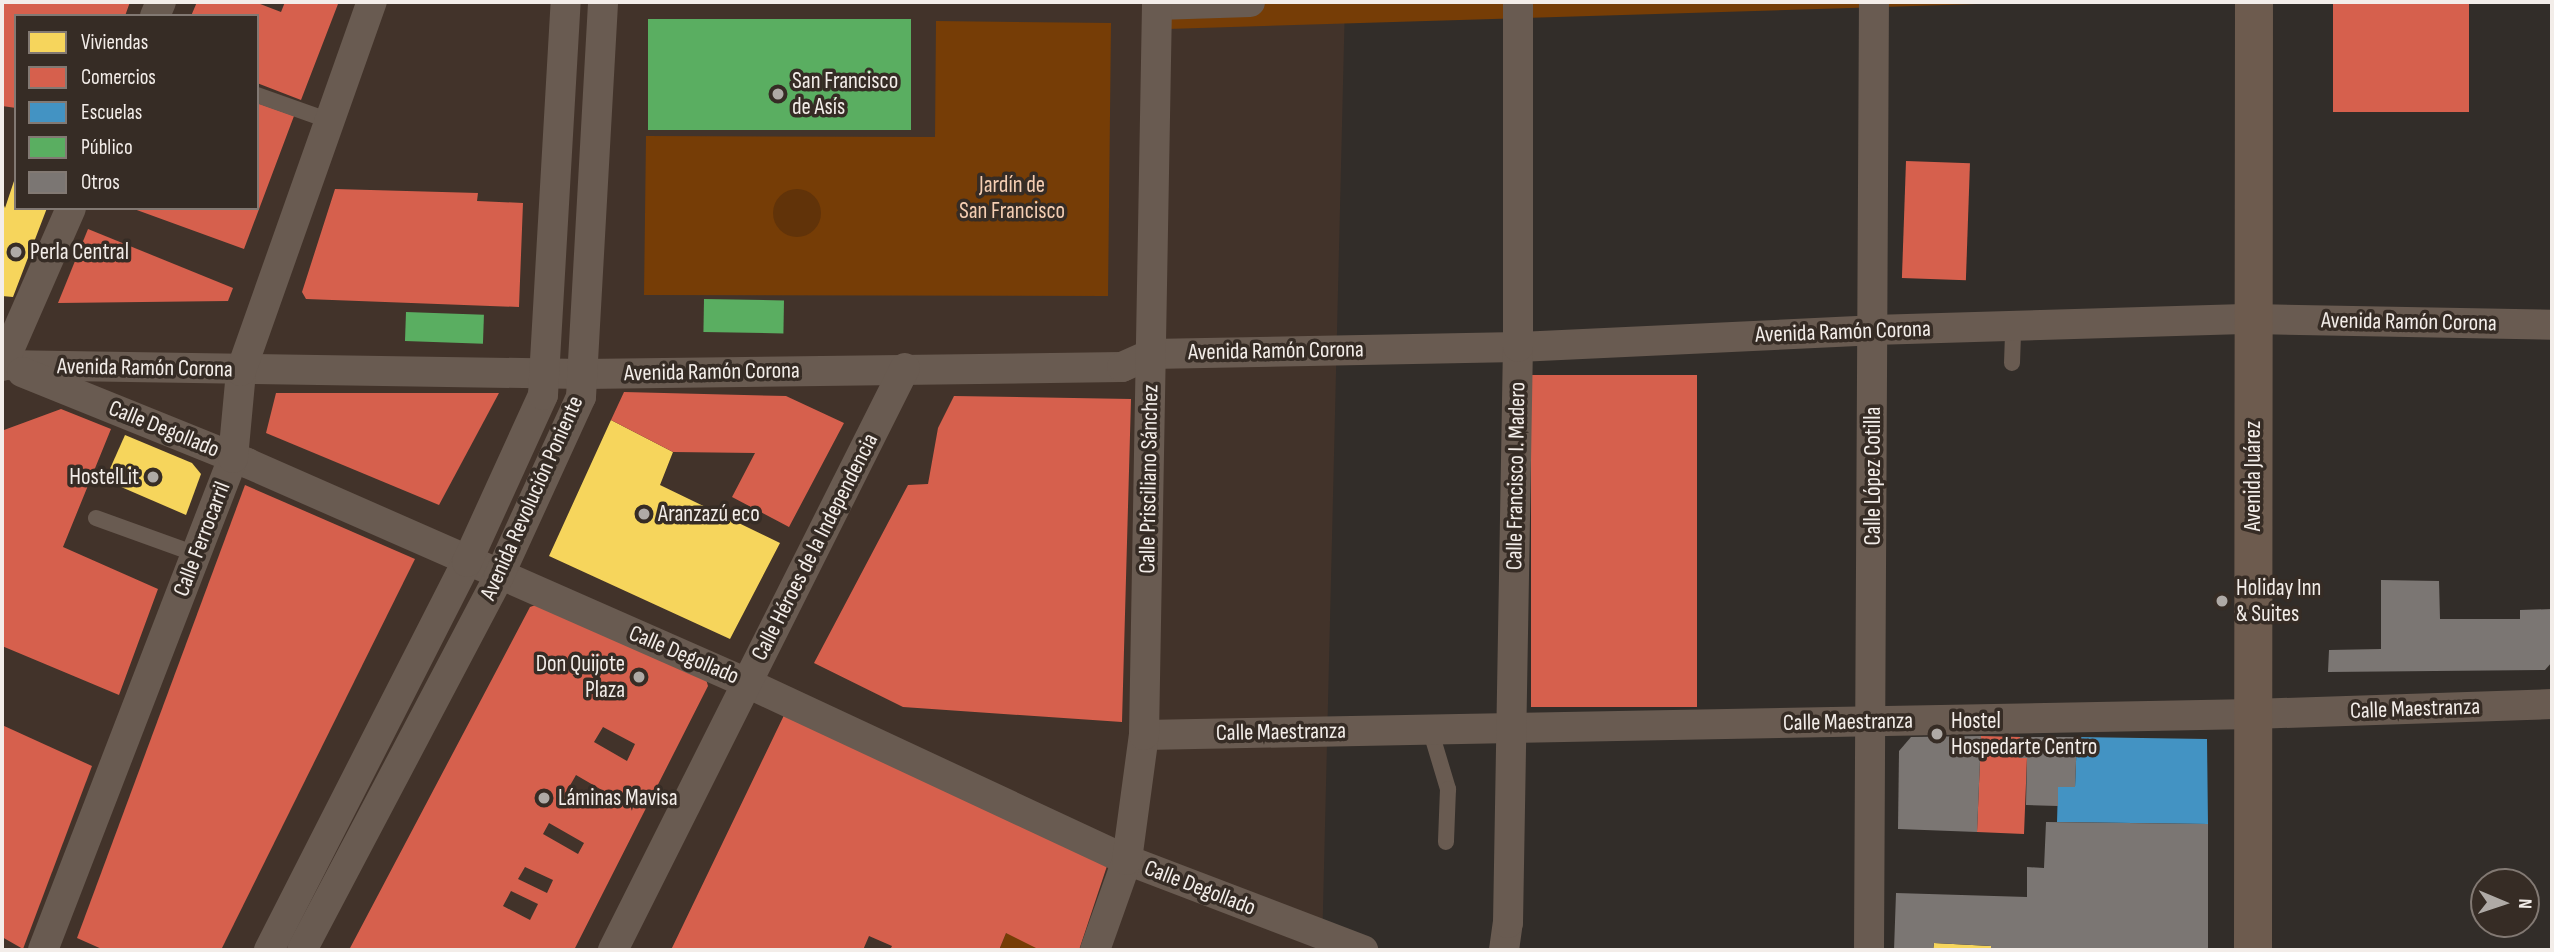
<!DOCTYPE html>
<meta charset="utf-8">
<style>
body{margin:0}
#map{position:relative;width:2554px;height:952px;overflow:hidden;background:#322d29;font-family:"Sofia Sans Condensed",sans-serif}
div>[style]{position:absolute}
.built>*{inset:0;background:#42332a}
.green>*{inset:0;background:#763d06}
.water>*{inset:0;background:#613309}
.round{border-radius:50%}
.homes>*{inset:0;background:#f6d55c}
.shops>*{inset:0;background:#d6604d;transform-origin:0 0}
.schools>*{inset:0;background:#4393c3}
.public>*{inset:0;background:#5aae61;transform-origin:0 0}
.building>*{inset:0;background:#7b7673}
.lane>*{height:16px;margin:-8px;padding:0 8px;transform-origin:8px;border-radius:8px;background:#695b51}
.street>*{height:30px;margin:-15px;padding:0 15px;transform-origin:15px;border-radius:15px;background:#695b51}
.secondary>*{height:38px;margin:-19px;padding:0 19px;transform-origin:19px;border-radius:19px;background:#6d5b4e}
.dots>*{width:19px;height:19px;translate:-50% -50%;box-sizing:border-box;border:4px solid #362c25;border-radius:50%}
span{translate:-50% -50%;white-space:nowrap;text-align:center;line-height:1.15;-webkit-text-stroke:7px #362c25;paint-order:stroke}
.poi-label{font-size:23px;color:#f3ede9}
.left{translate:0 -50%;text-align:left}
.right{translate:-100% -50%;text-align:right}
.park-label{font-size:23px;color:#f5ceb3}
.street-label{font-size:23px;color:#f3ede9}
.frame{position:absolute;inset:0;border:4px solid #f3ede9;pointer-events:none}
.legend{position:absolute;left:14px;top:14px;width:245px;height:196px;box-sizing:border-box;background:#362c25;border:2px solid #827973;margin:0;padding:9px 12px;list-style:none;font-size:21px;color:#f3ede9}
.legend li{display:flex;align-items:center;gap:14px;height:35px}
.legend b{width:35px;border:2px solid #827973}
.north{position:absolute;left:2470px;top:868px;width:70px;height:70px;box-sizing:border-box;background:#362c25;border:2px solid #827973;border-radius:50%;rotate:92deg;font-size:19px;font-weight:700;line-height:28px;text-align:center;color:#f3ede9}
.north::after{content:'';display:block;margin:auto;width:24px;height:32px;background:#afaaa6;clip-path:polygon(50% 0,100% 100%,50% 72%,0 100%)}
</style>
<div id="map">
<div class="built">
<div style="clip-path:polygon(evenodd,2px 2px,1345px 2px,1322px 950px,2px 950px,2px 2px,16px 16px,257px 16px,257px 208px,16px 208px,16px 16px)"></div>
</div>
<div class="green">
<div style="clip-path:polygon(1167px 2px,2046px 2px,1167px 29px)"></div>
<div style="clip-path:polygon(936px 21px,1111px 23px,1108px 296px,644px 295px,646px 136px,935px 137px)"></div>
<div style="clip-path:polygon(1006px 933px,1041px 947px,1040px 950px,999px 950px)"></div>
</div>
<div class="water">
<div class="round" style="left:773px;top:189px;width:48px;height:48px"></div>
</div>
<div class="homes">
<div style="clip-path:polygon(15px 178px,16px 208px,47px 208px,13px 297px,2px 296px,2px 200px,5px 208px)"></div>
<div style="clip-path:polygon(611px 420px,673px 452px,660px 485px,780px 543px,730px 639px,549px 556px)"></div>
<div style="clip-path:polygon(125px 435px,192px 463px,201px 474px,186px 515px,105px 480px)"></div>
<div style="clip-path:polygon(1934px 943px,1991px 946px,1991px 950px,1933px 950px)"></div>
</div>
<div class="shops">
<div style="clip-path:polygon(2px 2px,130px 2px,125px 16px,16px 16px,16px 108px,2px 106px)"></div>
<div style="clip-path:polygon(197px 2px,255px 2px,281px 12px,285px 2px,338px 4px,301px 100px,257px 83px,257px 16px,191px 16px)"></div>
<div style="left:2333px;top:2px;width:136px;height:110px"></div>
<div style="left:874px;top:21px;width:37px;height:37px"></div>
<div style="clip-path:polygon(257px 103px,294px 116px,244px 249px,134px 209px,257px 208px)"></div>
<div style="left:1906px;top:161px;width:64px;height:117px;rotate:2deg"></div>
<div style="clip-path:polygon(335px 189px,478px 193px,477px 201px,523px 203px,519px 307px,306px 299px,302px 292px)"></div>
<div style="clip-path:polygon(88px 229px,233px 288px,228px 301px,58px 303px)"></div>
<div style="left:1697px;top:375px;width:332px;height:166px;rotate:90deg"></div>
<div style="clip-path:polygon(624px 392px,786px 396px,844px 423px,789px 527px,732px 497px,755px 453px,673px 452px,611px 420px)"></div>
<div style="clip-path:polygon(276px 393px,499px 393px,439px 505px,266px 433px)"></div>
<div style="clip-path:polygon(954px 396px,1131px 399px,1122px 722px,903px 707px,814px 663px,908px 485px,928px 484px,938px 428px)"></div>
<div style="clip-path:polygon(61px 409px,111px 429px,63px 547px,158px 589px,119px 695px,2px 646px,2px 435px,4px 430px)"></div>
<div style="clip-path:polygon(245px 485px,415px 559px,221px 950px,104px 950px,77px 938px)"></div>
<div style="clip-path:polygon(evenodd,547px 601px,703px 669px,708px 686px,574px 950px,349px 950px,530px 607px,547px 601px,603px 727px,635px 744px,627px 761px,594px 742px,603px 727px,547px 601px,576px 775px,607px 793px,601px 807px,568px 789px,576px 775px,547px 601px,549px 823px,584px 843px,578px 854px,543px 834px,549px 823px,547px 601px,525px 867px,553px 880px,547px 893px,518px 879px,525px 867px,547px 601px,511px 891px,538px 904px,530px 920px,503px 906px,511px 891px)"></div>
<div style="clip-path:polygon(787px 709px,1108px 863px,1079px 950px,1040px 950px,1006px 933px,999px 950px,890px 950px,892px 946px,869px 936px,863px 950px,671px 950px)"></div>
<div style="clip-path:polygon(2px 725px,92px 766px,23px 949px,2px 937px)"></div>
<div style="clip-path:polygon(1981px 736px,2020px 737px,2019px 758px,2027px 758px,2024px 834px,1977px 832px)"></div>
</div>
<div class="schools">
<div style="clip-path:polygon(2077px 737px,2207px 739px,2208px 824px,2057px 822px,2058px 787px,2075px 787px)"></div>
</div>
<div class="public">
<div style="left:648px;top:19px;width:263px;height:111px"></div>
<div style="left:704px;top:299px;width:80px;height:33px;rotate:1deg"></div>
<div style="left:406px;top:312px;width:78px;height:29px;rotate:2deg"></div>
</div>
<div class="building">
<div style="clip-path:polygon(2381px 580px,2439px 581px,2440px 619px,2520px 619px,2520px 610px,2552px 609px,2552px 662px,2545px 670px,2328px 672px,2329px 650px,2381px 649px)"></div>
<div style="clip-path:polygon(1981px 736px,1977px 832px,1898px 829px,1899px 751px,1911px 737px)"></div>
<div style="clip-path:polygon(2020px 737px,2077px 737px,2075px 787px,2058px 787px,2058px 806px,2026px 805px,2027px 758px,2019px 758px)"></div>
<div style="clip-path:polygon(2046px 822px,2208px 824px,2208px 950px,1991px 950px,1991px 946px,1934px 943px,1933px 950px,1894px 950px,1896px 893px,2027px 897px,2027px 867px,2044px 868px)"></div>
</div>
<div class="lane">
<div style="left:257px;top:95px;width:77px;rotate:19.6deg"></div>
<div style="left:2012px;top:363px;width:37px;rotate:-88deg"></div>
<div style="left:96px;top:518px;width:106px;rotate:19.8deg"></div>
<div style="left:1430px;top:729px;width:63px;rotate:73.3deg"></div>
<div style="left:1448px;top:789px;width:53px;rotate:92.2deg"></div>
</div>
<div class="street">
<div style="left:1157px;top:5px;width:93px;rotate:-1.8deg"></div>
<div style="left:155px;top:16px;width:15px;rotate:-67deg"></div>
<div style="left:2px;top:365px;width:581px;rotate:0.89deg"></div>
<div style="left:583px;top:374px;width:539px;rotate:-0.74deg"></div>
<div style="left:1122px;top:367px;width:32px;rotate:-24deg"></div>
<div style="left:1151px;top:354px;width:367px;rotate:-1.1deg"></div>
<div style="left:1518px;top:347px;width:355px;rotate:-2.7deg"></div>
<div style="left:1873px;top:330px;width:380px;rotate:-1.7deg"></div>
<div style="left:2253px;top:319px;width:299px;rotate:1.1deg"></div>
<div style="left:2px;top:366px;width:172px;rotate:-66.4deg"></div>
<div style="left:22px;top:372px;width:243px;rotate:22deg"></div>
<div style="left:247px;top:463px;width:546px;rotate:23.75deg"></div>
<div style="left:747px;top:683px;width:419px;rotate:25deg"></div>
<div style="left:1127px;top:860px;width:253px;rotate:20.9deg"></div>
<div style="left:1144px;top:735px;width:1109px;rotate:-1.08deg"></div>
<div style="left:2253px;top:714px;width:299px;rotate:-1.9deg"></div>
<div style="left:43px;top:950px;width:527px;rotate:-68.88deg"></div>
<div style="left:233px;top:458px;width:87px;rotate:-84.7deg"></div>
<div style="left:241px;top:371px;width:392px;rotate:-70.5deg"></div>
<div style="left:269px;top:950px;width:436px;rotate:-63deg"></div>
<div style="left:467px;top:562px;width:183px;rotate:-65.5deg"></div>
<div style="left:543px;top:395px;width:394px;rotate:-86.7deg"></div>
<div style="left:302px;top:950px;width:423px;rotate:-62.2deg"></div>
<div style="left:499px;top:576px;width:197px;rotate:-65.4deg"></div>
<div style="left:581px;top:397px;width:396px;rotate:-86.8deg"></div>
<div style="left:613px;top:950px;width:651px;rotate:-63.36deg"></div>
<div style="left:1095px;top:950px;width:96px;rotate:-70.4deg"></div>
<div style="left:1127px;top:860px;width:126px;rotate:-82.3deg"></div>
<div style="left:1144px;top:735px;width:733px;rotate:-88.98deg"></div>
<div style="left:1504px;top:950px;width:27px;rotate:-82deg"></div>
<div style="left:1508px;top:923px;width:576px;rotate:-89.01deg"></div>
<div style="left:1518px;top:347px;width:345px;rotate:-90deg"></div>
<div style="left:1869px;top:950px;width:948px;rotate:-89.7deg"></div>
</div>
<div class="secondary">
<div style="left:2253px;top:950px;width:948px;rotate:-89.94deg"></div>
</div>
<div class="dots">
<div style="left:778px;top:94px;background:#afaaa6"></div>
<div style="left:16px;top:252px;background:#afaaa6"></div>
<div style="left:153px;top:477px;background:#afaaa6"></div>
<div style="left:644px;top:514px;background:#afaaa6"></div>
<div style="left:2222px;top:601px;background:#afaaa6"></div>
<div style="left:639px;top:677px;background:#afaaa6"></div>
<div style="left:1937px;top:734px;background:#afaaa6"></div>
<div style="left:544px;top:798px;background:#afaaa6"></div>
</div>
<div class="poi-label">
<span class="left" style="left:792px;top:94px">San Francisco<br>de Asís</span>
<span class="left" style="left:30px;top:252px">Perla Central</span>
<span class="right" style="left:139px;top:477px">HostelLit</span>
<span class="left" style="left:658px;top:514px">Aranzazú eco</span>
<span class="left" style="left:2236px;top:601px">Holiday Inn<br>&amp; Suites</span>
<span class="right" style="left:625px;top:677px">Don Quijote<br>Plaza</span>
<span class="left" style="left:1951px;top:734px">Hostel<br>Hospedarte Centro</span>
<span class="left" style="left:558px;top:798px">Láminas Mavisa</span>
</div>
<div class="park-label">
<span style="left:1012px;top:198px">Jardín de<br>San Francisco</span>
</div>
<div class="street-label">
<span style="left:2409px;top:322px;rotate:1deg">Avenida Ramón Corona</span>
<span style="left:1843px;top:332px;rotate:-2deg">Avenida Ramón Corona</span>
<span style="left:1276px;top:351px;rotate:-1deg">Avenida Ramón Corona</span>
<span style="left:145px;top:368px;rotate:1deg">Avenida Ramón Corona</span>
<span style="left:712px;top:372px;rotate:-1deg">Avenida Ramón Corona</span>
<span style="left:164px;top:429px;rotate:22deg">Calle Degollado</span>
<span style="left:1516px;top:476px;rotate:-89deg">Calle Francisco I. Madero</span>
<span style="left:1873px;top:476px;rotate:-90deg">Calle López Cotilla</span>
<span style="left:2253px;top:476px;rotate:-90deg">Avenida Juárez</span>
<span style="left:1149px;top:479px;rotate:-89deg">Calle Prisciliano Sánchez</span>
<span style="left:532px;top:498px;rotate:-66deg">Avenida Revolución Poniente</span>
<span style="left:202px;top:539px;rotate:-69deg">Calle Ferrocarril</span>
<span style="left:815px;top:547px;rotate:-63deg">Calle Héroes de la Independencia</span>
<span style="left:684px;top:655px;rotate:23deg">Calle Degollado</span>
<span style="left:2415px;top:709px;rotate:-2deg">Calle Maestranza</span>
<span style="left:1848px;top:722px;rotate:-1deg">Calle Maestranza</span>
<span style="left:1281px;top:732px;rotate:-1deg">Calle Maestranza</span>
<span style="left:1200px;top:888px;rotate:21deg">Calle Degollado</span>
</div>
<div class="frame"></div>
<ul class="legend">
<li><b style="height:19px;background:#f6d55c"></b>Viviendas</li>
<li><b style="height:19px;background:#d6604d"></b>Comercios</li>
<li><b style="height:19px;background:#4393c3"></b>Escuelas</li>
<li><b style="height:19px;background:#5aae61"></b>Público</li>
<li><b style="height:19px;background:#7b7673"></b>Otros</li>
</ul>
<div class="north">N</div>
</div>
